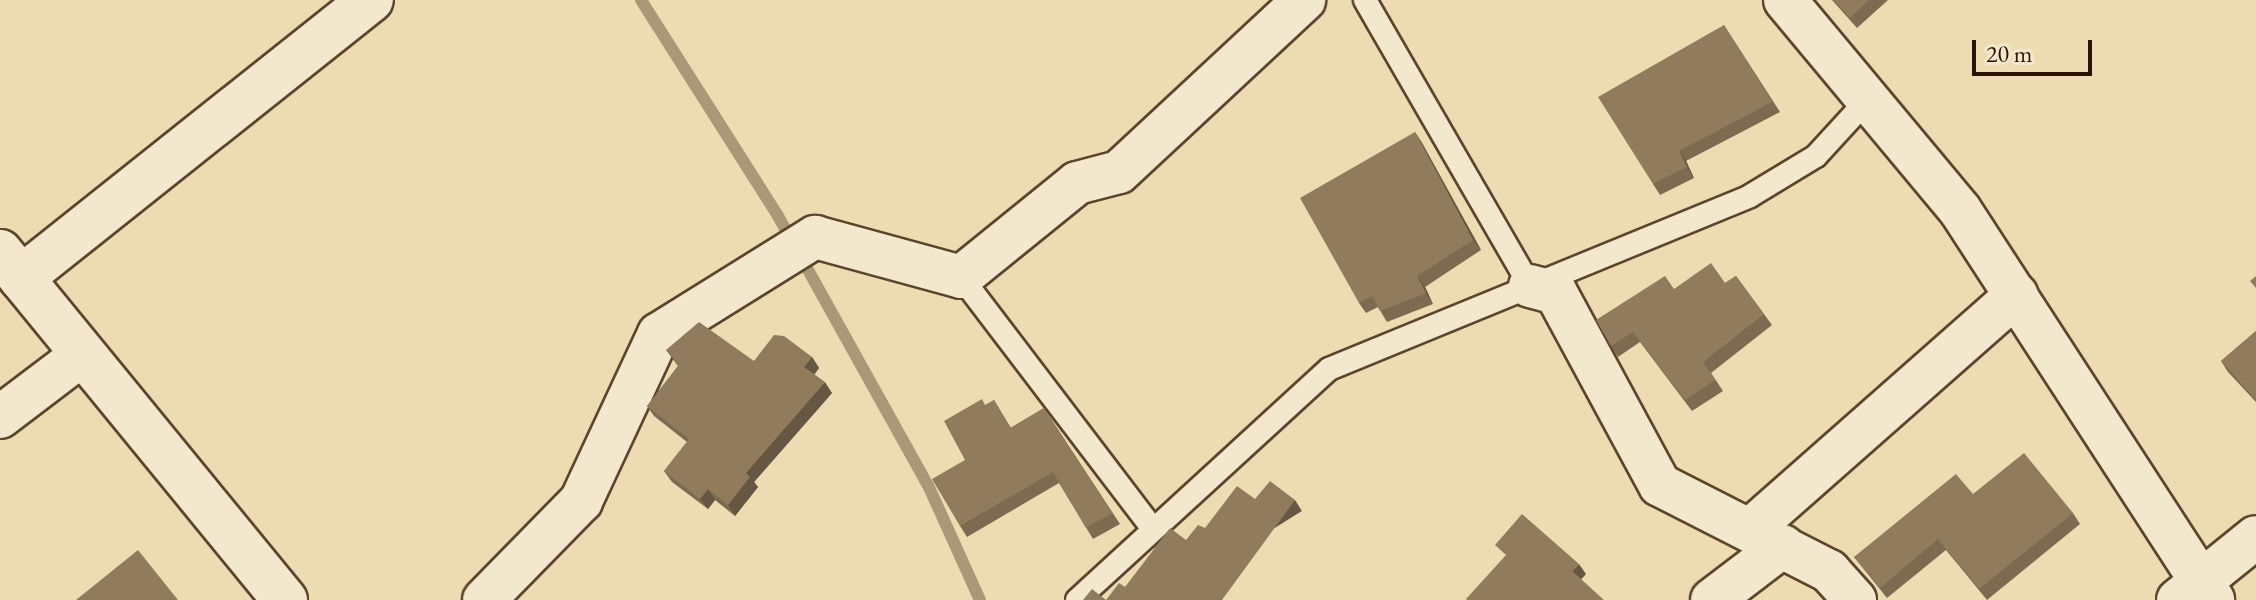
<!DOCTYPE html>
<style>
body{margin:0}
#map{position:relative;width:2256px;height:600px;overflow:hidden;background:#eddcb2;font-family:"EB Garamond",serif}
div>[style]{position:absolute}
.stream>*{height:12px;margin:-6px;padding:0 6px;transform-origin:6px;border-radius:6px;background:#ab9876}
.roads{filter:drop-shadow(2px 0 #5c452d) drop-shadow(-2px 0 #5c452d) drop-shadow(0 2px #5c452d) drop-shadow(0 -2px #5c452d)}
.lane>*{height:22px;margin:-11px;padding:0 11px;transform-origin:11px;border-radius:11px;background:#f3e8cd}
.street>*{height:42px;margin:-21px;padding:0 21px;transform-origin:21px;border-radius:21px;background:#f3e8cd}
.secondary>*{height:44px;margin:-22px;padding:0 22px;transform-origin:22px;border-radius:22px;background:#f3e8cd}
.wall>*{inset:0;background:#7c6b50}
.shaded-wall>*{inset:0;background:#655741;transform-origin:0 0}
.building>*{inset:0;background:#907c5d}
span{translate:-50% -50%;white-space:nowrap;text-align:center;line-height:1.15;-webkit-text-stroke:8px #f3e8cd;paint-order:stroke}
.scale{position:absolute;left:1972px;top:40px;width:120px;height:36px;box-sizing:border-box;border:4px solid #2c1301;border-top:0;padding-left:10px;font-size:24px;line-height:28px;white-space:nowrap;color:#2c1301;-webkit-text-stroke:6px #f3e8cd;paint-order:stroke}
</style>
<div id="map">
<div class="stream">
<div style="left:641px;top:0;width:256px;rotate:57.6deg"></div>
<div style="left:778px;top:216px;width:308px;rotate:60.9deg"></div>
<div style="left:928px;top:485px;width:126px;rotate:65.7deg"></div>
</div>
<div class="roads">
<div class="lane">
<div style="left:1365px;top:0;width:330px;rotate:60deg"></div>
<div style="left:961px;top:277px;width:315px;rotate:52.7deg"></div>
<div style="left:1077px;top:600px;width:342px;rotate:-42.5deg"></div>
<div style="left:1329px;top:369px;width:455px;rotate:-22.3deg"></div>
<div style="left:1750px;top:196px;width:77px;rotate:-31.2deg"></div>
<div style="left:1816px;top:156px;width:81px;rotate:-47.5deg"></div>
</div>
<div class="street">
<div style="left:1785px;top:0;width:273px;rotate:50.2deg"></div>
<div style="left:1960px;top:210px;width:465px;rotate:57deg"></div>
<div style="left:1530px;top:286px;width:27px;rotate:15deg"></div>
<div style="left:1556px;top:293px;width:218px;rotate:61.6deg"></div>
<div style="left:1660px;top:485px;width:190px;rotate:27deg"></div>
<div style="left:1829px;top:571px;width:39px;rotate:48deg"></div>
<div style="left:0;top:417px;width:104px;rotate:-37.2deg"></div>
<div style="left:1751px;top:529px;width:354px;rotate:-41.4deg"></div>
<div style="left:484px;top:600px;width:139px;rotate:-45.6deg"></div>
<div style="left:581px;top:501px;width:184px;rotate:-65deg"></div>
<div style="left:659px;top:334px;width:184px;rotate:-31.9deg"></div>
<div style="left:815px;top:237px;width:151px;rotate:15.3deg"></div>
<div style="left:961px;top:277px;width:149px;rotate:-39deg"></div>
<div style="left:1077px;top:183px;width:43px;rotate:-14.7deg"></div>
<div style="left:1119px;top:172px;width:253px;rotate:-42.9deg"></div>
<div style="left:1712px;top:600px;width:89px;rotate:-37.3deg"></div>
<div style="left:2178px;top:600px;width:100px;rotate:-38.9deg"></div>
</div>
<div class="secondary">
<div style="left:0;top:252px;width:450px;rotate:50.7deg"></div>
<div style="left:21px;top:278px;width:447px;rotate:-38.5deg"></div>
</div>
</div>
<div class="wall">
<div style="clip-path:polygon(1832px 0,1888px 0,1857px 28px)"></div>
<div style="clip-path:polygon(1724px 25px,1780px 112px,1686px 161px,1694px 178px,1660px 195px,1653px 184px)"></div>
<div style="clip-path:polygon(1415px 132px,1422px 143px,1481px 250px,1425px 287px,1433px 304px,1387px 322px,1378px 307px,1366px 313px,1359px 303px)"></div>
<div style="clip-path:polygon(1736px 276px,1772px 325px,1711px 373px,1723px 391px,1692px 411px,1640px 342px,1618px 357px,1611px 346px,1674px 289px,1725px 283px)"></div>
<div style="clip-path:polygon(2256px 331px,2256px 402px,2228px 372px,2221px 361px)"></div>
<div style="clip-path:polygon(666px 350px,754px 361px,812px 357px,819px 368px,814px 374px,832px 393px,754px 482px,758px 487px,735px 516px,715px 500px,708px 509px,672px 482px,664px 471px,687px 442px,654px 416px,647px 406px,678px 366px)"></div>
<div style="clip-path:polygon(994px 400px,1011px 428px,1044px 408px,1120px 524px,1093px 539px,1059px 483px,967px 537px,960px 526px,965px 460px,986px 405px)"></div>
<div style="clip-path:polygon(1973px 494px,2073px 513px,2080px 524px,1987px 600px,1946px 550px,1887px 598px,1854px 557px)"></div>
</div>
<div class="shaded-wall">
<div style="clip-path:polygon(1415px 132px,1422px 143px,1481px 250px,1473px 240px)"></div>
<div style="clip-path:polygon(1679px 151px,1686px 161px,1694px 178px,1687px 167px)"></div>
<div style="clip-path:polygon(1417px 276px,1425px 287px,1433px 304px,1426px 293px)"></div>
<div style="clip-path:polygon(812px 357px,819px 368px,812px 378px,804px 367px)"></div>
<div style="clip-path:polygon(825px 382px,832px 393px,754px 482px,758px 487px,735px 516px,728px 505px,746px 473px)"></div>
<div style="clip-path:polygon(708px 489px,715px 500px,708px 509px,700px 499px)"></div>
<div style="left:1295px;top:500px;width:13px;height:124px;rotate:58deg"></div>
<div style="clip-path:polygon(1579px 564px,1586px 574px,1579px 582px,1572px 571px)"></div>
</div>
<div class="building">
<div style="clip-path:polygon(1834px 0,1869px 0,1850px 18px)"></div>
<div style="clip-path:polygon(1724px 25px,1772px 102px,1679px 151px,1687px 167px,1653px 184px,1598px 97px)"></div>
<div style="clip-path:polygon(1415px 132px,1473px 240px,1417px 276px,1426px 293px,1380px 311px,1372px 296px,1359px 303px,1300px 198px)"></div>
<div style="clip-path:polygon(1711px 263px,1725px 283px,1736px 276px,1764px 314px,1703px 362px,1715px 380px,1685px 400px,1633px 332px,1611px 346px,1596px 320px,1665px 276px,1674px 289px)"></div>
<div style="clip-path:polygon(2256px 276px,2256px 288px,2250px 281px)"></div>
<div style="clip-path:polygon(699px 322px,754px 361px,774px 335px,784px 336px,812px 357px,804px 367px,825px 382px,746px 473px,750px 477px,728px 505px,708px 489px,700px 499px,664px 471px,689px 439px,647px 406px,679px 365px,666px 350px)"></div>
<div style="clip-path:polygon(2256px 331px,2256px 400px,2221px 361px)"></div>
<div style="clip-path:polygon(982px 399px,985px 405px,994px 400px,1010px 428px,1044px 408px,1112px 513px,1086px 528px,1053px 472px,960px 526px,932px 479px,965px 460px,944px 421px)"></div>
<div style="clip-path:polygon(2024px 453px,2073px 513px,1979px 589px,1938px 539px,1880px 588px,1854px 557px,1956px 474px,1973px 494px)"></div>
<div style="clip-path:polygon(1270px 481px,1295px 500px,1222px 600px,1106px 600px,1119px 583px,1125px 587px,1170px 528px,1186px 540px,1198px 525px,1205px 528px,1237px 486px,1255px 499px)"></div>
<div style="clip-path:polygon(1522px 514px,1579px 564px,1572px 571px,1604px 600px,1467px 600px,1466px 599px,1506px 555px,1495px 545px)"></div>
<div style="clip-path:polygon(138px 550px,178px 600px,76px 600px)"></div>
<div style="clip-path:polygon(1092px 589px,1106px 600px,1083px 600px)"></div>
</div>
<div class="scale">20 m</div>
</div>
